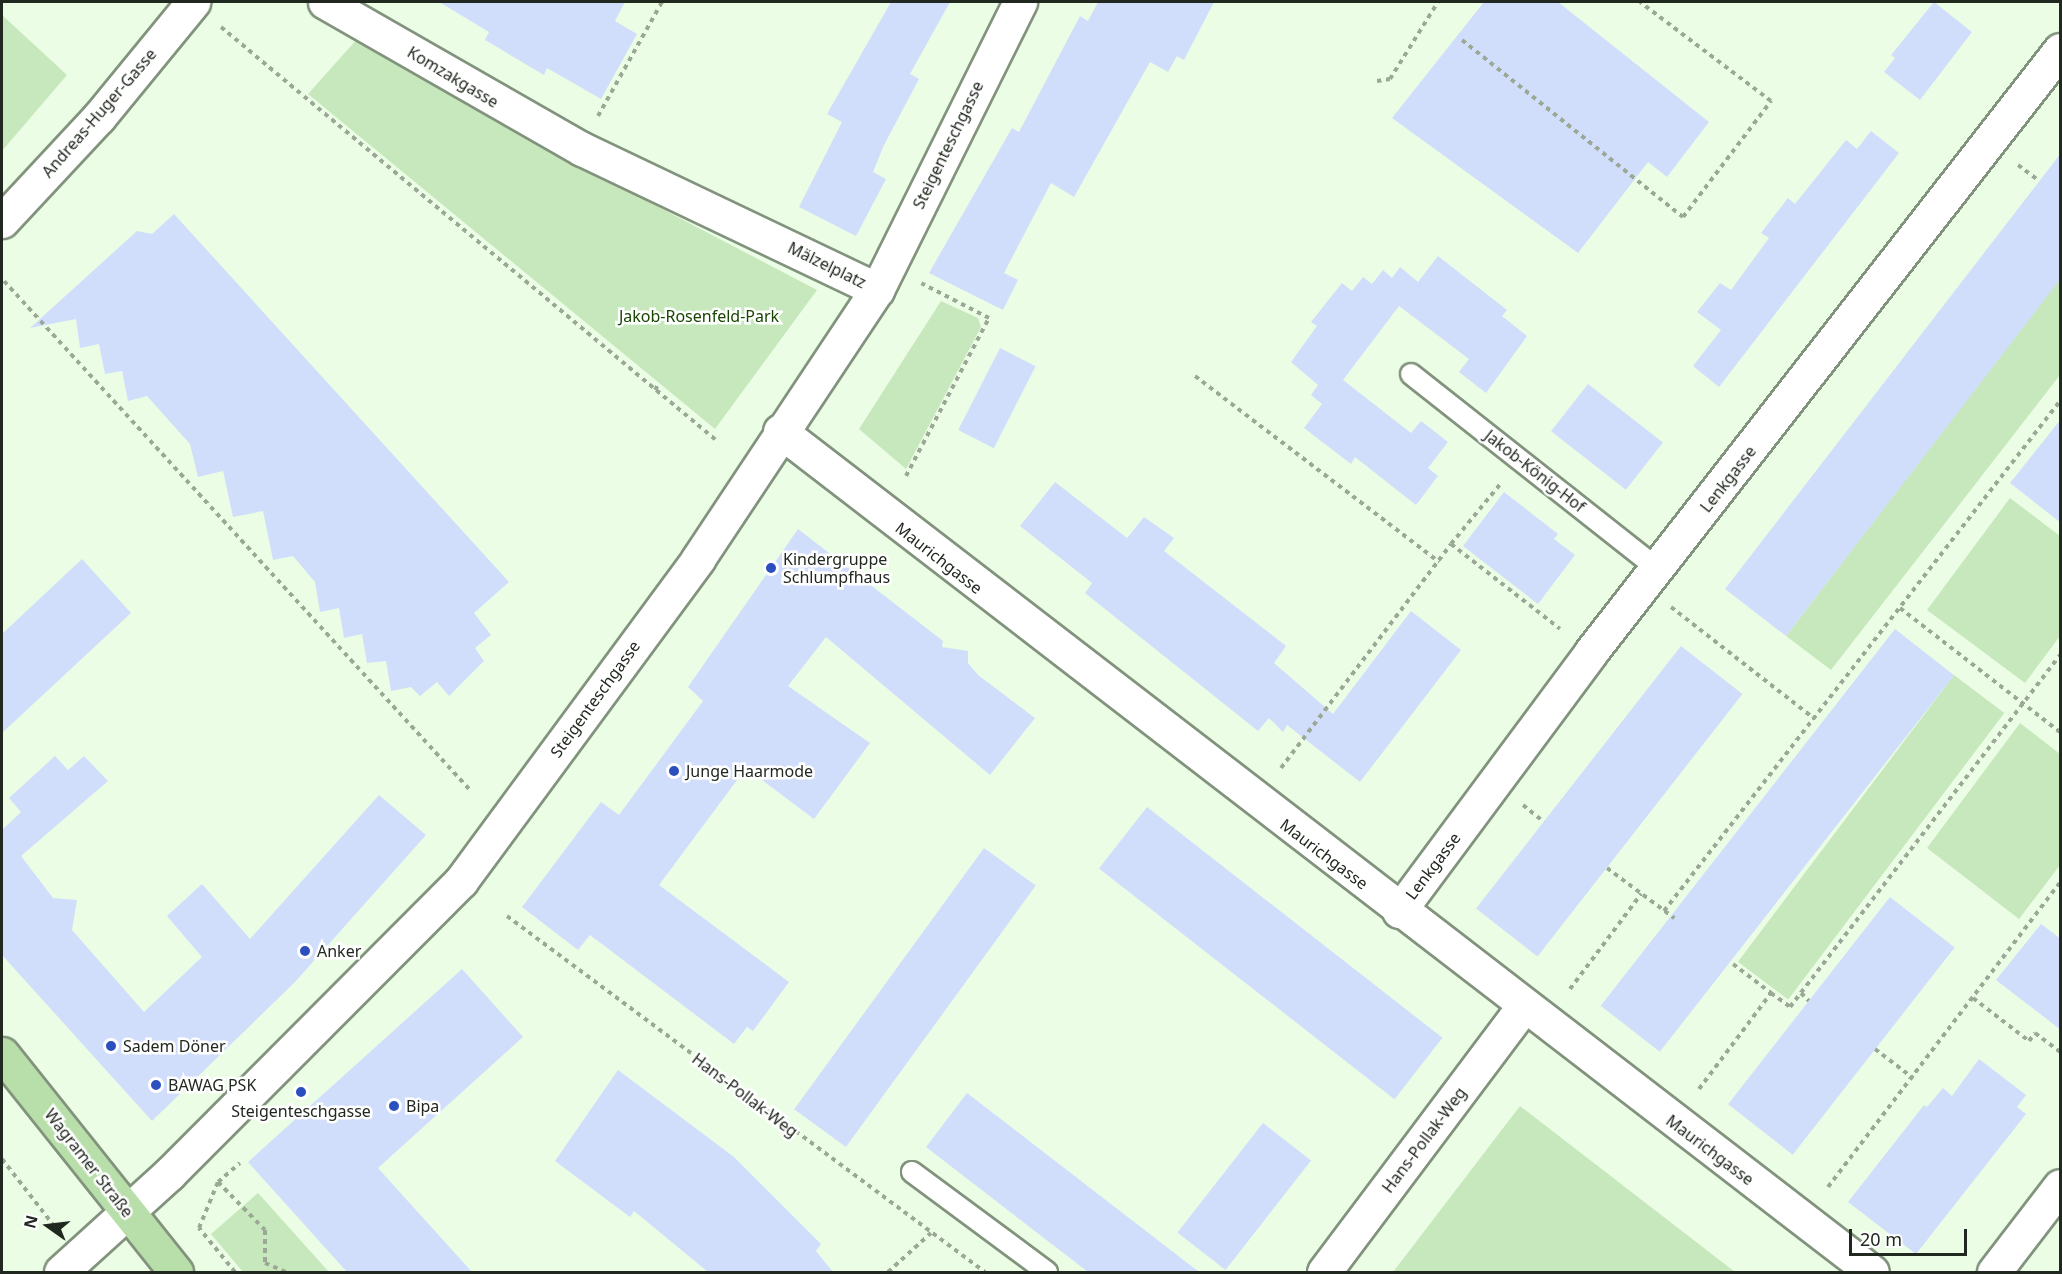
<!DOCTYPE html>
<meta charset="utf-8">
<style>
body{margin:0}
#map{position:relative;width:2062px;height:1274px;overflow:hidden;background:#ebfde5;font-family:"Noto Sans",sans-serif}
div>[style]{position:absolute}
.green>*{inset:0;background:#c7e8bc;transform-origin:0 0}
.building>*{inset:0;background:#d1defb;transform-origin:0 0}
.path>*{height:4px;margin-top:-2px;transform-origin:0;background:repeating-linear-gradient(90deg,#9ba896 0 4.5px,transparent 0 9px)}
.roads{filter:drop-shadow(2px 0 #82937d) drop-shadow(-2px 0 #82937d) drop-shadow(0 2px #82937d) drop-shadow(0 -2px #82937d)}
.lane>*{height:20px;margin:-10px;padding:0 10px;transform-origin:10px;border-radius:10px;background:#fff}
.street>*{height:33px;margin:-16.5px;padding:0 16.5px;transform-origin:16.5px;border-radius:16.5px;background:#fff}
.primary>*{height:33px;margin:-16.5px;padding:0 16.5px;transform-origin:16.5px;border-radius:16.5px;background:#b8dfaa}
.dots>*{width:16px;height:16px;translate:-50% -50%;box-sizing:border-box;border:3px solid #fff;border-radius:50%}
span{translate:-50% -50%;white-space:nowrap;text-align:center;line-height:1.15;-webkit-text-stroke:5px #fff;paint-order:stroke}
.street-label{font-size:16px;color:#21281f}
.park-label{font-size:16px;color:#184500}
.poi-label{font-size:16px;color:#21281f}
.left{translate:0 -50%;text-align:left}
.frame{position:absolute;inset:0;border:3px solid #21281f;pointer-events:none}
.north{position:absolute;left:18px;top:1196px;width:60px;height:60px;-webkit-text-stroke:4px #fff;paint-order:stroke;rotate:284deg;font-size:16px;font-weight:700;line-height:24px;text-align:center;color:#21281f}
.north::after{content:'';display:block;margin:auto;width:21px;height:27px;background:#21281f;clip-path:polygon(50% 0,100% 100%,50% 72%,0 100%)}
.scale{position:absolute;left:1849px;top:1229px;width:118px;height:27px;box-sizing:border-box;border:3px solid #21281f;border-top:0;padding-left:8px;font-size:18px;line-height:21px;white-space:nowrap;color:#21281f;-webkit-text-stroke:4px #fff;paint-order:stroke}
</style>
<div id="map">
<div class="green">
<div style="clip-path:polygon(2px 15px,67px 75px,2px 151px)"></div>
<div style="clip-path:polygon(358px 38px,496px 122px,817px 290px,715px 429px,308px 94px)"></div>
<div style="clip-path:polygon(2060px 278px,2060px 375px,1831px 670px,1786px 636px)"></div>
<div style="clip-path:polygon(941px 301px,978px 318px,981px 327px,906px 469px,859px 429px)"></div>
<div style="clip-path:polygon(2010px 498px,2060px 536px,2060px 636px,2025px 683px,1927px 610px)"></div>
<div style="left:1954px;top:675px;width:63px;height:359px;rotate:37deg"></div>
<div style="clip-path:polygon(2020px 723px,2060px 754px,2060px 865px,2019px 919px,1927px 848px)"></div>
<div style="clip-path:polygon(1520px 1106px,1735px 1272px,1393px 1272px)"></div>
<div style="clip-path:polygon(258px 1193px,329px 1272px,243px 1272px,211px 1234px)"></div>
</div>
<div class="building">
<div style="clip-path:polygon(439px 2px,625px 2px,615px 21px,637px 34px,601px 99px,547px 68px,544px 75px,485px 40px,489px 32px)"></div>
<div style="clip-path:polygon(891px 2px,950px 2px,910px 74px,919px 79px,884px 145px,873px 172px,886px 179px,856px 236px,799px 207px,842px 122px,827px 114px)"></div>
<div style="clip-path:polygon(1098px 2px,1214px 2px,1184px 60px,1177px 56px,1168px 72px,1150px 62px,1074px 197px,1051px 183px,1004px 273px,1018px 280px,1003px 310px,929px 273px,1012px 128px,1019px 132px,1080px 16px,1088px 21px)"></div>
<div style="clip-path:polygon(1484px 2px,1558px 2px,1709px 122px,1667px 177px,1648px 162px,1578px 253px,1392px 118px)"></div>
<div style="clip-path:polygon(1934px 2px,1972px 32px,1920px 100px,1884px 72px,1895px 58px,1891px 55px)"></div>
<div style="clip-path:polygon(1871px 131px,1899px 153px,1719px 387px,1693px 366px,1721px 330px,1697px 312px,1720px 283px,1731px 290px,1769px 238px,1761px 233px,1788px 198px,1795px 204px,1846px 140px,1857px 149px)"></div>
<div style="clip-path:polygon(2061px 153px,2061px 278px,1786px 636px,1725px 589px)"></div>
<div style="clip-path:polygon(174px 214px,509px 582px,474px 613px,491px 635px,475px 648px,484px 661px,449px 696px,437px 682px,420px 696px,411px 687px,391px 691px,386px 661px,367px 663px,362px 634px,344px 638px,339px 608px,320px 612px,315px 582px,293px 556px,273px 560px,263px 511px,233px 517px,223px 471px,198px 477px,190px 444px,147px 396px,128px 401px,122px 371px,105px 374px,99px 344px,80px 348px,76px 319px,30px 328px,137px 231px,152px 234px)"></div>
<div style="clip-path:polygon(1438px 256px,1507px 310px,1502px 316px,1527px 336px,1486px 393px,1459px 372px,1469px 359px,1399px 306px,1343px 380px,1411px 433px,1421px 421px,1448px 442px,1428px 468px,1438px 476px,1416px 505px,1355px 457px,1351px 464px,1304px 428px,1322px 404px,1311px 395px,1318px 385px,1291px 362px,1317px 326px,1311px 322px,1342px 283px,1352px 291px,1363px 277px,1372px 284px,1383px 270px,1392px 278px,1400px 267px,1418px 282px)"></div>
<div style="left:1000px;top:348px;width:40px;height:92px;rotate:27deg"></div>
<div style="left:1588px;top:384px;width:95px;height:60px;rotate:38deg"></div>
<div style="clip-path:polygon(2061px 419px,2061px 523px,2010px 483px)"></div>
<div style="clip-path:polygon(1055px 482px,1127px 538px,1144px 517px,1174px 538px,1164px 551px,1286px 646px,1274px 663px,1333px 714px,1411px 611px,1461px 650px,1360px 782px,1287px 725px,1283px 732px,1269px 718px,1258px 731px,1085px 593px,1092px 583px,1020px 526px)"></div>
<div style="clip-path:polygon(1504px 492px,1558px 534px,1554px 539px,1575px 555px,1538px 604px,1463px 546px)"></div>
<div style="clip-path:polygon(798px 529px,943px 641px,942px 647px,968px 651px,968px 663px,978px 675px,1035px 718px,990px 775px,826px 637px,788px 686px,870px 743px,814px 819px,746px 768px,659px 885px,789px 982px,753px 1031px,747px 1027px,734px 1044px,590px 935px,578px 950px,522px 907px,601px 802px,619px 815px,703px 701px,688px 687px)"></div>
<div style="clip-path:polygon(82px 559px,131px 613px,2px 733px,2px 634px)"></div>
<div style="left:1895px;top:629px;width:75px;height:478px;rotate:38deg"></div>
<div style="left:1681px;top:646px;width:78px;height:333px;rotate:38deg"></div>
<div style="clip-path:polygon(55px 756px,68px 770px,84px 756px,108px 781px,21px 856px,53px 898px,77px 900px,72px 930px,144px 1012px,202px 957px,167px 916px,202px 884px,250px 939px,379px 795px,426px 835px,295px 982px,152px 1121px,2px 955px,2px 830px,21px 812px,9px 798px)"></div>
<div style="left:1147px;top:807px;width:375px;height:78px;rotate:38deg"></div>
<div style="left:984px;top:848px;width:64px;height:323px;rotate:36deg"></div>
<div style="left:1890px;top:897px;width:82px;height:263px;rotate:38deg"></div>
<div style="clip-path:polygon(2041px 924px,2061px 939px,2061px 1030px,1996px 980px)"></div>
<div style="clip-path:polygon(462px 969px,523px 1037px,378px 1168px,472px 1272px,347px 1272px,248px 1162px)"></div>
<div style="clip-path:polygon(1979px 1059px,2026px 1095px,2017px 1107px,2026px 1114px,1916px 1254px,1848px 1202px,1924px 1105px,1927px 1107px,1943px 1088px,1952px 1096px)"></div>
<div style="clip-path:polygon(618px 1070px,734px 1157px,821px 1244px,816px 1251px,833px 1272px,708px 1272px,634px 1211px,630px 1217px,555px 1161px)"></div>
<div style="clip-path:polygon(967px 1093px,1199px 1272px,1088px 1272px,926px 1147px)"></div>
<div style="left:1263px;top:1123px;width:61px;height:139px;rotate:38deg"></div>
</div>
<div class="path">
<div style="left:221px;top:27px;width:645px;rotate:39.84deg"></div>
<div style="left:1462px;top:40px;width:283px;rotate:38.7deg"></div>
<div style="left:1683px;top:217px;width:146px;rotate:-52.8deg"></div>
<div style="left:1771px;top:101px;width:164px;rotate:-142.9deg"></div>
<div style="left:1377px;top:81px;width:13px;rotate:-9deg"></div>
<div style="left:1390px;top:79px;width:91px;rotate:-58.1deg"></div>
<div style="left:598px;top:116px;width:131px;rotate:-60.7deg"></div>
<div style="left:2018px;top:165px;width:26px;rotate:37deg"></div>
<div style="left:4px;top:281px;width:690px;rotate:47.53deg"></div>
<div style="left:1195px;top:376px;width:307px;rotate:37.3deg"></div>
<div style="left:655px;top:390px;width:8px;rotate:-60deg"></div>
<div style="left:906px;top:476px;width:178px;rotate:-62.3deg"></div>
<div style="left:989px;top:318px;width:76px;rotate:-152.8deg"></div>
<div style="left:1451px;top:544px;width:80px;rotate:-50.6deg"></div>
<div style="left:1671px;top:607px;width:182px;rotate:37.9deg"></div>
<div style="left:1900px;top:608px;width:202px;rotate:37.8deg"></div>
<div style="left:1281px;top:768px;width:281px;rotate:-52.8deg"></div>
<div style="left:1451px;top:544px;width:138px;rotate:37.9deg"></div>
<div style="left:1523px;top:805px;width:27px;rotate:39deg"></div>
<div style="left:1607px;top:868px;width:84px;rotate:36.7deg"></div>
<div style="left:1664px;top:911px;width:646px;rotate:-52.17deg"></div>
<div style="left:507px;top:916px;width:596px;rotate:36.68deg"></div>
<div style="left:1733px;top:964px;width:48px;rotate:37.3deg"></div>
<div style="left:1570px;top:989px;width:119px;rotate:-53.2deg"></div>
<div style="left:1801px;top:993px;width:11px;rotate:45deg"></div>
<div style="left:1973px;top:998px;width:71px;rotate:37.5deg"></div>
<div style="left:2029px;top:1041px;width:10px;rotate:-53deg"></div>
<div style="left:2035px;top:1033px;width:31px;rotate:37deg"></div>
<div style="left:1875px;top:1049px;width:48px;rotate:37.3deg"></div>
<div style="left:1699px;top:1089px;width:120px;rotate:-53.1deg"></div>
<div style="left:1771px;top:993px;width:24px;rotate:36deg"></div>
<div style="left:1790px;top:1007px;width:444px;rotate:-52.5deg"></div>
<div style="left:2px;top:1159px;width:86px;rotate:52.1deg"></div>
<div style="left:218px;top:1182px;width:67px;rotate:45.6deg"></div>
<div style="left:265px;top:1230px;width:33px;rotate:90deg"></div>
<div style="left:265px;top:1263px;width:23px;rotate:23deg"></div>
<div style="left:1828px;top:1187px;width:382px;rotate:-52.7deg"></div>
<div style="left:235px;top:1272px;width:57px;rotate:-129.3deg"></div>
<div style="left:199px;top:1228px;width:50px;rotate:-67.6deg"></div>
<div style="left:218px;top:1182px;width:29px;rotate:-41deg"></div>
<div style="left:888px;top:1272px;width:58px;rotate:-42.2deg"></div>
</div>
<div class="roads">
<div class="lane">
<div style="left:1411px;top:374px;width:315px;rotate:38.3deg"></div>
<div style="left:912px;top:1172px;width:168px;rotate:36.5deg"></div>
</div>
<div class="street">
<div style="left:325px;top:2px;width:296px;rotate:29.8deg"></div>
<div style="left:582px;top:149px;width:327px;rotate:25.5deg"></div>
<div style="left:2px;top:221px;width:142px;rotate:-47deg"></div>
<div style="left:99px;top:117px;width:149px;rotate:-50.7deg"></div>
<div style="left:780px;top:431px;width:1378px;rotate:37.6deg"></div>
<div style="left:1399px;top:911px;width:322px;rotate:-53.4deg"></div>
<div style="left:1591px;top:652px;width:763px;rotate:-52.08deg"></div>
<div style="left:61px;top:1272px;width:146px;rotate:-42.2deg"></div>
<div style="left:169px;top:1174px;width:414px;rotate:-45.1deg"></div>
<div style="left:461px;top:881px;width:400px;rotate:-53.6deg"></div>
<div style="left:698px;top:559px;width:323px;rotate:-56.4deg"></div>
<div style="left:877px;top:290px;width:322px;rotate:-63.6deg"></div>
<div style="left:1324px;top:1272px;width:333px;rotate:-53.1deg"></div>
<div style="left:1994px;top:1272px;width:108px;rotate:-52.5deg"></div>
</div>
<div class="primary">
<div style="left:2px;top:1054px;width:279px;rotate:51.4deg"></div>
</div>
</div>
<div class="dots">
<div style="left:771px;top:568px;background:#2b4fbf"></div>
<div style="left:674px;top:771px;background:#2b4fbf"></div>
<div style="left:305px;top:951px;background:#2b4fbf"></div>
<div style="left:111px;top:1046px;background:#2b4fbf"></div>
<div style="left:156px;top:1085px;background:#2b4fbf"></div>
<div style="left:301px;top:1092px;background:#2b4fbf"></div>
<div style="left:394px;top:1106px;background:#2b4fbf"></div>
</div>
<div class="street-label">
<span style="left:453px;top:77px;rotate:31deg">Komzakgasse</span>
<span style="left:99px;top:113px;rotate:-49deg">Andreas-Huger-Gasse</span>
<span style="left:948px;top:145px;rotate:-64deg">Steigenteschgasse</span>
<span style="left:827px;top:265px;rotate:26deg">Mälzelplatz</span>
<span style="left:1535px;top:471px;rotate:38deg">Jakob-König-Hof</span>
<span style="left:1728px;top:479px;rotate:-52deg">Lenkgasse</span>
<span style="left:939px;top:558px;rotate:38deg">Maurichgasse</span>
<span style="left:595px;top:699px;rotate:-54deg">Steigenteschgasse</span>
<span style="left:1324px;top:854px;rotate:37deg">Maurichgasse</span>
<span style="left:1433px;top:866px;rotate:-53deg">Lenkgasse</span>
<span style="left:745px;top:1095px;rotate:37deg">Hans-Pollak-Weg</span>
<span style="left:1424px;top:1140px;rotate:-53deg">Hans-Pollak-Weg</span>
<span style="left:1710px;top:1150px;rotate:37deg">Maurichgasse</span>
<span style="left:89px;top:1163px;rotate:52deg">Wagramer Straße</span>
</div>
<div class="park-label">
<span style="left:699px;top:316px">Jakob-Rosenfeld-Park</span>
</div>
<div class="poi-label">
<span class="left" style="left:783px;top:568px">Kindergruppe<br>Schlumpfhaus</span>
<span class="left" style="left:686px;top:771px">Junge Haarmode</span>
<span class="left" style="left:317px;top:951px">Anker</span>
<span class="left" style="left:123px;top:1046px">Sadem Döner</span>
<span class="left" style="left:168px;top:1085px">BAWAG PSK</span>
<span class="left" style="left:406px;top:1106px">Bipa</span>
<span style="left:301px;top:1111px">Steigenteschgasse</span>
</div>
<div class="frame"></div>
<div class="north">N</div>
<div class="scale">20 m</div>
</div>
